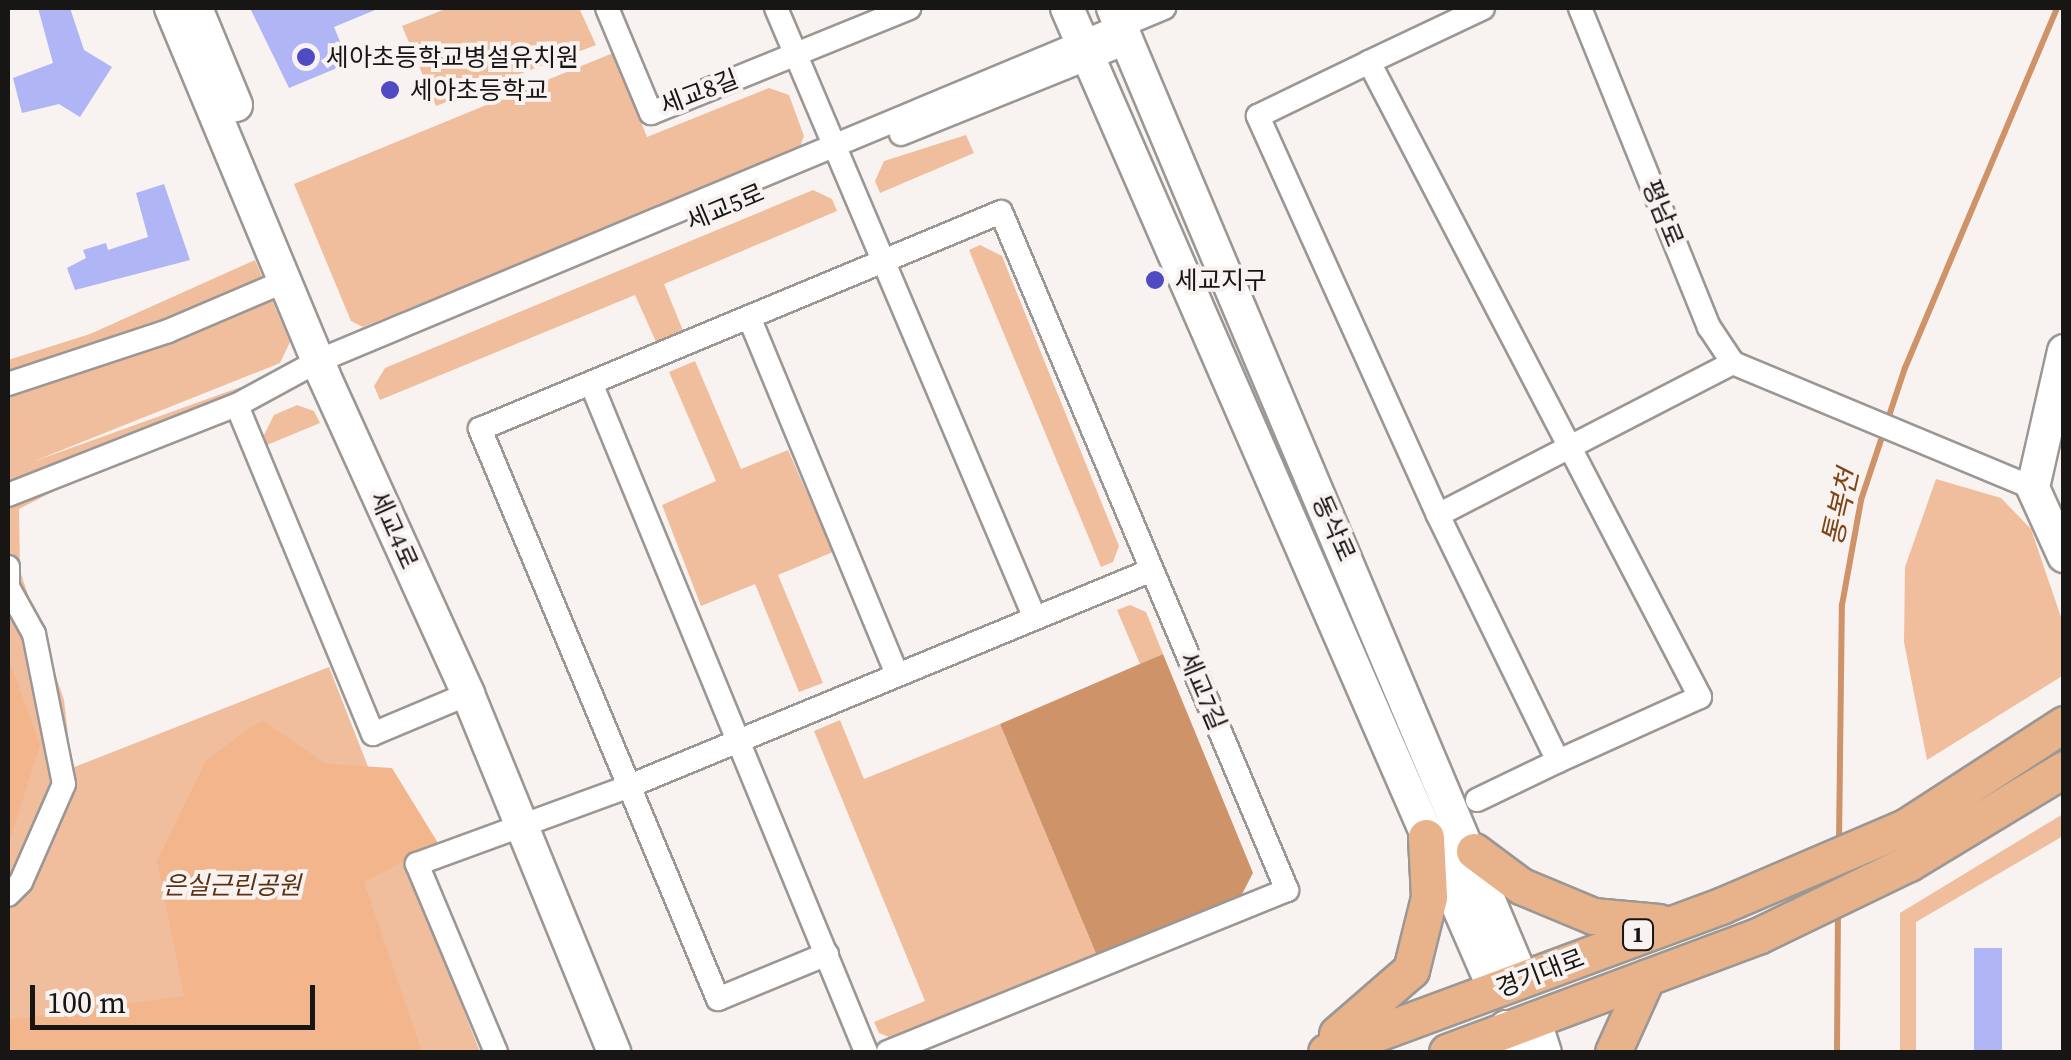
<!DOCTYPE html>
<meta charset="utf-8">
<style>
body{margin:0}
#map{position:relative;width:2071px;height:1060px;overflow:hidden;background:#f8f3f0;font-family:"Source Serif 4","Noto Sans KR",serif}
div>[style]{position:absolute}
.green>*{inset:0;background:#f0be9c}
.forest>*{inset:0;background:#f3b58b}
.water>*{inset:0;background:#ce9369}
.stream>*{height:6px;margin:-3px;padding:0 3px;transform-origin:3px;border-radius:3px;background:#ce9369}
.building>*{inset:0;background:#afb5f5;transform-origin:0 0}
.roads{filter:drop-shadow(2px 0 #9b9794) drop-shadow(-2px 0 #9b9794) drop-shadow(0 2px #9b9794) drop-shadow(0 -2px #9b9794)}
.street>*{height:22px;margin:-11px;padding:0 11px;transform-origin:11px;border-radius:11px;background:#fff}
.secondary>*{height:32px;margin:-16px;padding:0 16px;transform-origin:16px;border-radius:16px;background:#fff}
.primary>*{height:35px;margin:-17.5px;padding:0 17.5px;transform-origin:17.5px;border-radius:17.5px;background:#e8b38b}
.dots>*{width:28px;height:28px;translate:-50% -50%;box-sizing:border-box;border:5px solid #f8f3f0;border-radius:50%}
span{translate:-50% -50%;white-space:nowrap;text-align:center;line-height:1.15;-webkit-text-stroke:8px #f8f3f0;paint-order:stroke}
.shield-label span{padding:2px 8px;background:#f8f3f0;border:2px solid;border-radius:8px;-webkit-text-stroke-width:0}
.shield-label{font-size:22px;color:#181615;font-weight:700}
.poi-label{font-size:25px;color:#181615}
.left{translate:0 -50%;text-align:left}
.street-label{font-size:25px;color:#181615}
.park-label{font-size:25px;color:#5a3213;font-style:italic}
.water-label{font-size:28px;color:#7d4416;font-style:italic}
.frame{position:absolute;inset:0;border:10px solid #181615;pointer-events:none}
.scale{position:absolute;left:30px;top:985px;width:285px;height:45px;box-sizing:border-box;border:5px solid #181615;border-top:0;padding-left:12px;font-size:30px;line-height:35px;white-space:nowrap;color:#181615;-webkit-text-stroke:8px #f8f3f0;paint-order:stroke}
</style>
<div id="map">
<div class="green">
<div style="clip-path:polygon(448px 8px,579px 8px,596px 45px,436px 106px,402px 26px)"></div>
<div style="clip-path:polygon(613px 53px,647px 137px,769px 88px,789px 95px,804px 136px,798px 152px,363px 327px,351px 321px,294px 184px)"></div>
<div style="clip-path:polygon(966px 135px,974px 153px,880px 193px,875px 181px,884px 161px)"></div>
<div style="clip-path:polygon(813px 190px,832px 199px,837px 211px,664px 284px,684px 333px,657px 344px,635px 295px,380px 400px,374px 386px,385px 368px)"></div>
<div style="clip-path:polygon(980px 245px,1002px 256px,1119px 546px,1113px 562px,1101px 567px,969px 250px)"></div>
<div style="clip-path:polygon(255px 260px,290px 342px,280px 363px,32px 462px,296px 367px,19px 509px,20px 571px,64px 700px,72px 768px,329px 667px,480px 1052px,8px 1052px,8px 360px,90px 334px)"></div>
<div style="clip-path:polygon(695px 361px,741px 469px,788px 450px,833px 552px,778px 575px,823px 683px,799px 692px,755px 584px,701px 606px,662px 505px,716px 481px,669px 372px)"></div>
<div style="clip-path:polygon(297px 405px,314px 411px,320px 423px,267px 445px,264px 435px,274px 415px)"></div>
<div style="clip-path:polygon(1936px 479px,2001px 498px,2031px 529px,2063px 623px,2064px 675px,1927px 760px,1904px 642px,1905px 567px)"></div>
<div style="clip-path:polygon(1130px 605px,1146px 612px,1163px 654px,1140px 664px,1117px 610px)"></div>
<div style="clip-path:polygon(840px 720px,864px 779px,1000px 724px,1097px 956px,894px 1039px,879px 1033px,874px 1022px,925px 1001px,814px 731px)"></div>
<div style="clip-path:polygon(2063px 814px,2063px 836px,1916px 922px,1916px 1052px,1900px 1052px,1900px 913px)"></div>
</div>
<div class="forest">
<div style="clip-path:polygon(8px 656px,40px 745px,8px 846px)"></div>
<div style="clip-path:polygon(262px 720px,326px 764px,392px 768px,438px 843px,364px 882px,422px 1052px,8px 1052px,8px 1020px,184px 996px,157px 861px,207px 759px)"></div>
</div>
<div class="water">
<div style="clip-path:polygon(1163px 654px,1253px 873px,1241px 896px,1097px 956px,1000px 724px)"></div>
</div>
<div class="stream">
<div style="left:1839px;top:841px;width:236px;rotate:-89.3deg"></div>
<div style="left:1842px;top:605px;width:107px;rotate:-79.7deg"></div>
<div style="left:1861px;top:500px;width:139px;rotate:-71.6deg"></div>
<div style="left:1905px;top:368px;width:391px;rotate:-67.1deg"></div>
<div style="left:1837px;top:1052px;width:143px;rotate:-89.6deg"></div>
</div>
<div class="building">
<div style="clip-path:polygon(38px 8px,70px 8px,84px 50px,112px 67px,80px 117px,59px 104px,22px 113px,13px 78px,53px 63px)"></div>
<div style="clip-path:polygon(250px 8px,380px 8px,334px 27px,349px 63px,289px 88px)"></div>
<div style="clip-path:polygon(164px 184px,190px 260px,75px 290px,67px 268px,86px 258px,83px 250px,106px 243px,108px 250px,148px 237px,136px 193px)"></div>
<div style="left:1974px;top:948px;width:28px;height:104px"></div>
</div>
<div class="roads">
<div class="street">
<div style="left:607px;top:8px;width:114px;rotate:67.3deg"></div>
<div style="left:651px;top:113px;width:279px;rotate:-22.1deg"></div>
<div style="left:776px;top:8px;width:660px;rotate:67.01deg"></div>
<div style="left:1580px;top:8px;width:344px;rotate:68deg"></div>
<div style="left:1709px;top:327px;width:43px;rotate:56.3deg"></div>
<div style="left:1733px;top:363px;width:325px;rotate:22.6deg"></div>
<div style="left:1369px;top:62px;width:126px;rotate:-25.3deg"></div>
<div style="left:901px;top:134px;width:246px;rotate:-22deg"></div>
<div style="left:749px;top:317px;width:386px;rotate:67.5deg"></div>
<div style="left:591px;top:383px;width:723px;rotate:67.65deg"></div>
<div style="left:8px;top:384px;width:169px;rotate:-18.3deg"></div>
<div style="left:168px;top:331px;width:127px;rotate:-23.1deg"></div>
<div style="left:8px;top:495px;width:246px;rotate:-21.5deg"></div>
<div style="left:1438px;top:515px;width:438px;rotate:-114.3deg"></div>
<div style="left:1258px;top:116px;width:123px;rotate:-25.9deg"></div>
<div style="left:1369px;top:62px;width:716px;rotate:62.47deg"></div>
<div style="left:1700px;top:697px;width:156px;rotate:155.7deg"></div>
<div style="left:8px;top:567px;width:20px;rotate:90deg"></div>
<div style="left:8px;top:587px;width:54px;rotate:61deg"></div>
<div style="left:34px;top:634px;width:153px;rotate:78.7deg"></div>
<div style="left:64px;top:784px;width:107px;rotate:113.7deg"></div>
<div style="left:21px;top:882px;width:18px;rotate:135deg"></div>
<div style="left:468px;top:694px;width:103px;rotate:157.2deg"></div>
<div style="left:373px;top:734px;width:356px;rotate:-112.5deg"></div>
<div style="left:237px;top:405px;width:92px;rotate:-28.5deg"></div>
<div style="left:318px;top:361px;width:917px;rotate:-22.65deg"></div>
<div style="left:1477px;top:800px;width:90px;rotate:-25.7deg"></div>
<div style="left:1558px;top:761px;width:274px;rotate:-116deg"></div>
<div style="left:1438px;top:515px;width:332px;rotate:-27.3deg"></div>
<div style="left:827px;top:954px;width:118px;rotate:157.6deg"></div>
<div style="left:718px;top:999px;width:618px;rotate:-112.66deg"></div>
<div style="left:480px;top:429px;width:564px;rotate:-22.61deg"></div>
<div style="left:1001px;top:212px;width:736px;rotate:67.13deg"></div>
<div style="left:1287px;top:890px;width:431px;rotate:157.9deg"></div>
<div style="left:496px;top:1052px;width:204px;rotate:-112.8deg"></div>
<div style="left:417px;top:864px;width:224px;rotate:-20.1deg"></div>
<div style="left:627px;top:787px;width:568px;rotate:-22.46deg"></div>
</div>
<div class="secondary">
<div style="left:171px;top:8px;width:399px;rotate:67.4deg"></div>
<div style="left:324px;top:376px;width:349px;rotate:65.6deg"></div>
<div style="left:468px;top:694px;width:387px;rotate:67.8deg"></div>
<div style="left:196px;top:8px;width:105px;rotate:67.6deg"></div>
<div style="left:1067px;top:8px;width:1072px;rotate:66.47deg"></div>
<div style="left:1113px;top:8px;width:1056px;rotate:67.15deg"></div>
<div style="left:2064px;top:351px;width:140px;rotate:102.8deg"></div>
<div style="left:2033px;top:488px;width:75px;rotate:65.5deg"></div>
<div style="left:1534px;top:1019px;width:35px;rotate:72deg"></div>
<div style="left:1506px;top:1027px;width:27px;rotate:66deg"></div>
</div>
<div class="primary">
<div style="left:1474px;top:851px;width:59px;rotate:36.7deg"></div>
<div style="left:1521px;top:886px;width:78px;rotate:22.6deg"></div>
<div style="left:1593px;top:916px;width:66px;rotate:5.2deg"></div>
<div style="left:1337px;top:1034px;width:98px;rotate:-40.9deg"></div>
<div style="left:1411px;top:970px;width:75px;rotate:-76.1deg"></div>
<div style="left:1429px;top:897px;width:60px;rotate:-92.9deg"></div>
<div style="left:1326px;top:1052px;width:423px;rotate:-20.3deg"></div>
<div style="left:1723px;top:905px;width:200px;rotate:-23.2deg"></div>
<div style="left:1907px;top:826px;width:187px;rotate:-33deg"></div>
<div style="left:1447px;top:1052px;width:334px;rotate:-20.5deg"></div>
<div style="left:1760px;top:935px;width:165px;rotate:-25.8deg"></div>
<div style="left:1909px;top:863px;width:181px;rotate:-31.2deg"></div>
<div style="left:1613px;top:1052px;width:82px;rotate:-65.6deg"></div>
</div>
</div>
<div class="dots">
<div style="left:306px;top:57px;background:#504bc2"></div>
<div style="left:390px;top:90px;background:#504bc2"></div>
<div style="left:1155px;top:280px;background:#504bc2"></div>
</div>
<div class="shield-label">
<span style="left:1638px;top:935px">1</span>
</div>
<div class="poi-label">
<span class="left" style="left:326px;top:57px">세아초등학교병설유치원</span>
<span class="left" style="left:410px;top:90px">세아초등학교</span>
<span class="left" style="left:1175px;top:280px">세교지구</span>
</div>
<div class="street-label">
<span style="left:699px;top:92px;rotate:-21deg">세교8길</span>
<span style="left:725px;top:207px;rotate:-23deg">세교5로</span>
<span style="left:1663px;top:213px;rotate:68deg">평남로</span>
<span style="left:1334px;top:528px;rotate:66deg">동삭로</span>
<span style="left:394px;top:530px;rotate:66deg">세교4로</span>
<span style="left:1203px;top:691px;rotate:67deg">세교7길</span>
<span style="left:1540px;top:973px;rotate:-21deg">경기대로</span>
</div>
<div class="park-label">
<span style="left:232px;top:885px">은실근린공원</span>
</div>
<div class="water-label">
<span style="left:1840px;top:507px;rotate:-77deg">통복천</span>
</div>
<div class="frame"></div>
<div class="scale">100 m</div>
</div>
